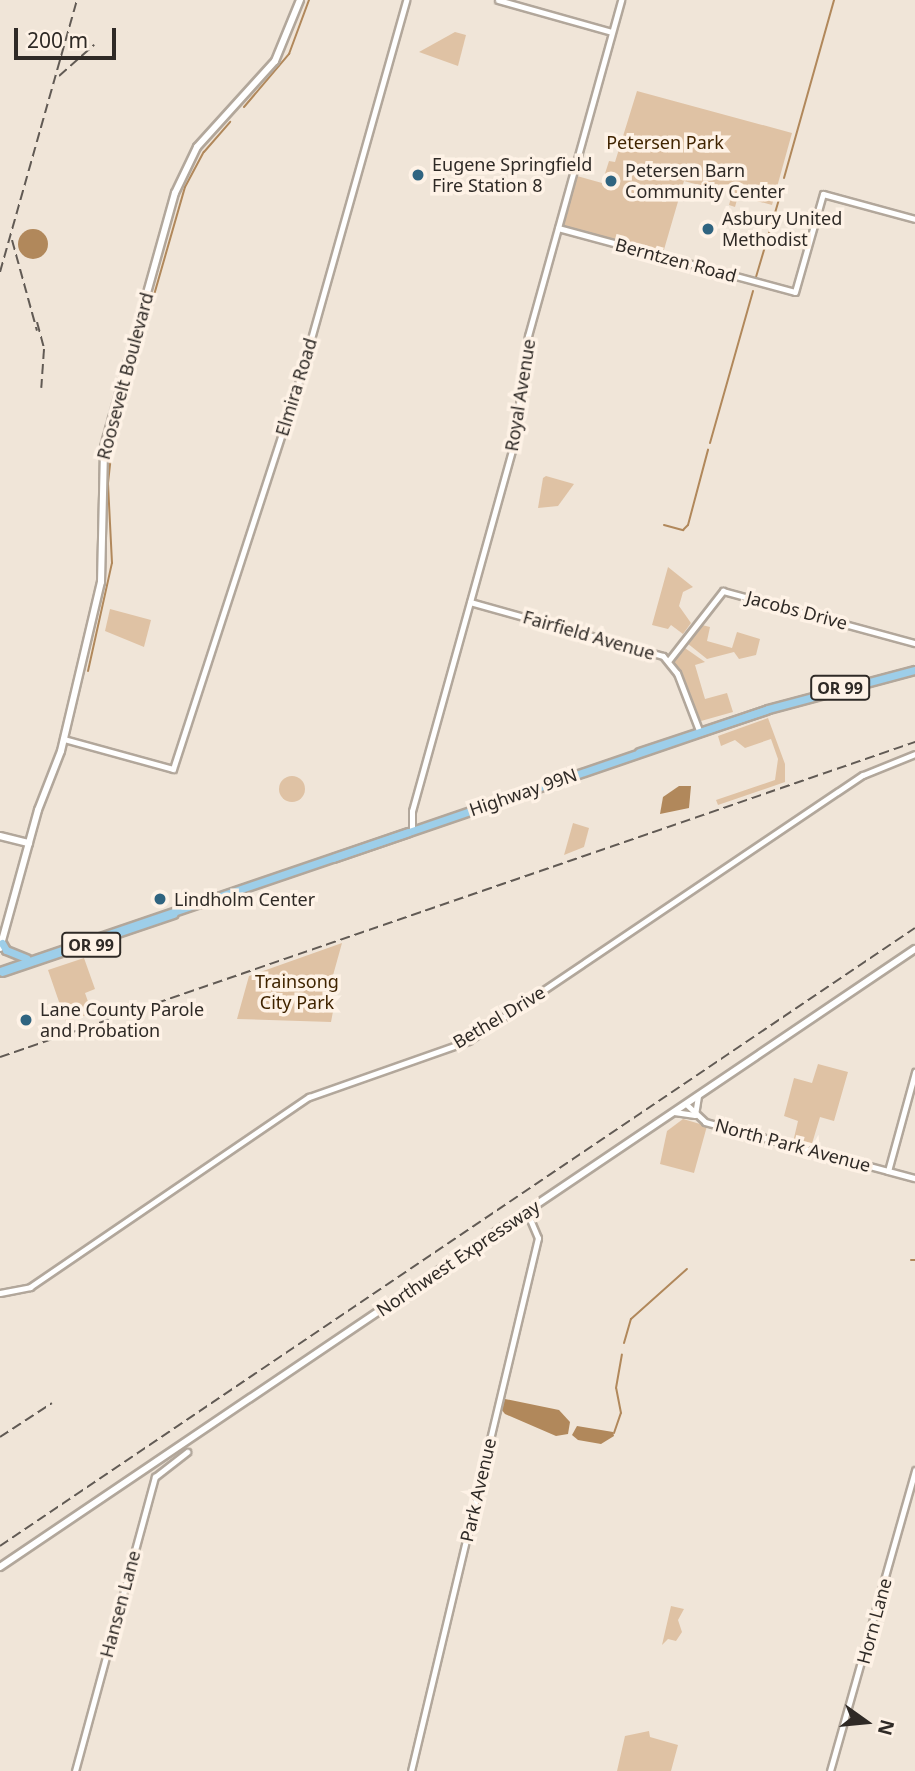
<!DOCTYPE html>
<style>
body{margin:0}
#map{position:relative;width:915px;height:1771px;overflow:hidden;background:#f0e5d8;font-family:"Noto Sans",sans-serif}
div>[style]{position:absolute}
.green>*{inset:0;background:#dfc2a4}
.round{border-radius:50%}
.water>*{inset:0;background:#b1885b}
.stream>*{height:2px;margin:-1px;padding:0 1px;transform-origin:1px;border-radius:1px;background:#b1885b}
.roads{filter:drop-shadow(2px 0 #b2a79b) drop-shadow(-2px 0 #b2a79b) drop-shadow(0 2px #b2a79b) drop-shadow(0 -2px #b2a79b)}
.tertiary>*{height:5px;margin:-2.5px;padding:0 2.5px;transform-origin:2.5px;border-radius:2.5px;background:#fff}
.secondary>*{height:6px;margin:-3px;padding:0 3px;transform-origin:3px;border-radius:3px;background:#fff}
.primary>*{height:7px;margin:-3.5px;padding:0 3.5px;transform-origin:3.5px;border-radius:3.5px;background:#9dcee9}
.rail>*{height:2px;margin-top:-1px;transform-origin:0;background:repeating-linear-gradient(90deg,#615a54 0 10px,transparent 0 15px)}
.dots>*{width:19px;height:19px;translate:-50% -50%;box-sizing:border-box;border:4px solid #fef2e6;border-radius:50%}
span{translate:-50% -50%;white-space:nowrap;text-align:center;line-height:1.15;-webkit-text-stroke:7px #fef2e6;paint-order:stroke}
.shield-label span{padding:2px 5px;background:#fef2e6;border:2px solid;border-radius:5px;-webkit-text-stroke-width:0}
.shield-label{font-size:16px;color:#2f2a26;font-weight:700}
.park-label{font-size:18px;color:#402400}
.poi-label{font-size:18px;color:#2f2a26}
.left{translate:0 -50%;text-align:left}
.street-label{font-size:18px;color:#2f2a26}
.north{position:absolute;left:831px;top:1687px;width:70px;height:70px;-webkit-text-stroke:5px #fef2e6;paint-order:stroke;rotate:105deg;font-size:19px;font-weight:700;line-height:28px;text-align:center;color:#2f2a26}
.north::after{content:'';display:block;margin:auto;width:24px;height:32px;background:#2f2a26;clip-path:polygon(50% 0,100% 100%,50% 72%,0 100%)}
.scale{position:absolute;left:14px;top:28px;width:102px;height:32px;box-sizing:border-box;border:4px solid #2f2a26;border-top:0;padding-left:9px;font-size:21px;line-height:24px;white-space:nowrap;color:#2f2a26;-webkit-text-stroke:5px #fef2e6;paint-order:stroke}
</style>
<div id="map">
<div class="green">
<div style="clip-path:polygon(455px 32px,466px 35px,458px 66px,419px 52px)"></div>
<div style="clip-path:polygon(637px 91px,792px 133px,772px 205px,738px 196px,735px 207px,729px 205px,732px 194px,684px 181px,663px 253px,562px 226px,577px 176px,602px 183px,609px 161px,615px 162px)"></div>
<div style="clip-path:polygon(543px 478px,546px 476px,574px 484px,558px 506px,538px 508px)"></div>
<div style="clip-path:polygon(668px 567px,693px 587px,683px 592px,679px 606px,691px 623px,683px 634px,671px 625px,668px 629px,652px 625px)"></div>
<div style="clip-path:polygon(110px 609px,151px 620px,144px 647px,105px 631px)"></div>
<div style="clip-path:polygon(702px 625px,710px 627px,707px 641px,732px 648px,737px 632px,760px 639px,756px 655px,739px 659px,734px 652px,707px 659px,687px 643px)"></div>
<div style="clip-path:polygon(682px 646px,705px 662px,695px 665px,705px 699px,727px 693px,733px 712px,701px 721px,672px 660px)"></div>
<div style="clip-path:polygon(768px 718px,785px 764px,785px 782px,718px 805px,716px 800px,775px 780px,778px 759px,771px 739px,745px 748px,735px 740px,721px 746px,718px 736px)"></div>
<div class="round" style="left:279px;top:776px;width:26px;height:26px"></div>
<div style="clip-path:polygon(573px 823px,589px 828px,584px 847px,564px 855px)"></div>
<div style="clip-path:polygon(342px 943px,327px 997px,335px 1001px,331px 1022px,237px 1019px,249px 976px)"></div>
<div style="clip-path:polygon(84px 958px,95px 989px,85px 993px,92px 1013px,66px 1022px,48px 970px)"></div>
<div style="clip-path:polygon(818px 1064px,848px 1072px,834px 1121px,820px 1117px,811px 1147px,793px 1142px,798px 1121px,784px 1116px,794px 1078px,812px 1083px)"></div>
<div style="clip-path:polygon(683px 1119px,707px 1126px,694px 1173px,660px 1164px,667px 1131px)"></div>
<div style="clip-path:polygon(671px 1606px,684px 1609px,678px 1620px,682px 1632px,676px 1641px,668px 1639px,662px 1645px)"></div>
<div style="clip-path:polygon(649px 1731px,650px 1737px,678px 1745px,671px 1771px,617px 1771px,625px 1736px)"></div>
</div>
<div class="water">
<div class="round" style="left:18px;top:229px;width:30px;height:30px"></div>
<div style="clip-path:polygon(679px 786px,691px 786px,689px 808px,660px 814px,663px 797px)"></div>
<div style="clip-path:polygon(505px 1399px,559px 1410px,570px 1422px,568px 1434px,556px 1436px,505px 1414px,501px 1409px)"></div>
<div style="clip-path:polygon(577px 1426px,613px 1432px,614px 1436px,601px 1444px,578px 1440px,572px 1435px)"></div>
</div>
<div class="stream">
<div style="left:244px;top:107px;width:70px;rotate:-49.7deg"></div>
<div style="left:289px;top:54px;width:58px;rotate:-69.7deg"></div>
<div style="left:784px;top:178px;width:185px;rotate:-74.3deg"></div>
<div style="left:756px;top:277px;width:92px;rotate:-73.5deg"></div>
<div style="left:710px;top:443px;width:158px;rotate:-74.2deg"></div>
<div style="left:664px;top:525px;width:20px;rotate:15deg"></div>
<div style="left:683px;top:530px;width:7px;rotate:-45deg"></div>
<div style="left:688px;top:525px;width:78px;rotate:-75.1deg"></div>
<div style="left:88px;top:671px;width:111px;rotate:-77.5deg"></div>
<div style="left:112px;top:563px;width:80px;rotate:-92.9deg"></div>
<div style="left:108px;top:483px;width:45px;rotate:-83.7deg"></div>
<div style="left:113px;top:438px;width:261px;rotate:-74deg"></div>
<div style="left:185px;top:187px;width:40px;rotate:-62deg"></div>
<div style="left:204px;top:152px;width:40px;rotate:-49deg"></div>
<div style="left:911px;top:1260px;width:4px"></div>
<div style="left:624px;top:1343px;width:25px;rotate:-74deg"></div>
<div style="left:631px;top:1319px;width:75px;rotate:-41.8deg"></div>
<div style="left:614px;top:1433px;width:21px;rotate:-71deg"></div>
<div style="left:621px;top:1413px;width:25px;rotate:-101deg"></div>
<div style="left:616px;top:1388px;width:34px;rotate:-80deg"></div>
</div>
<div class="roads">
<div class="tertiary">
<div style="left:498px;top:0;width:118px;rotate:15.7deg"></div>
<div style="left:558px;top:228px;width:245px;rotate:15.1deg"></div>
<div style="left:795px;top:292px;width:102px;rotate:-74.1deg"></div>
<div style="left:823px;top:194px;width:95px;rotate:15.2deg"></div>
<div style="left:470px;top:602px;width:200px;rotate:15.6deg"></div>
<div style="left:663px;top:656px;width:22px;rotate:51deg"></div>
<div style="left:677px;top:673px;width:64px;rotate:69deg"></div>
<div style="left:669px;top:660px;width:88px;rotate:-52deg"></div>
<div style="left:723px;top:591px;width:199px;rotate:15.2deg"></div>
<div style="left:64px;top:739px;width:113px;rotate:15.4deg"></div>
<div style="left:173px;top:769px;width:411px;rotate:-72deg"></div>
<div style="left:300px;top:378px;width:393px;rotate:-74.3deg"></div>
<div style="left:412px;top:830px;width:19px;rotate:-90deg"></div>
<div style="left:412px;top:811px;width:383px;rotate:-74.5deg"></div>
<div style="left:514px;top:442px;width:107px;rotate:-82.5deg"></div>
<div style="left:528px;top:336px;width:349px;rotate:-74.5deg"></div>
<div style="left:686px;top:1104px;width:26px;rotate:43deg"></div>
<div style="left:705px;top:1122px;width:189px;rotate:15deg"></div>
<div style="left:888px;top:1171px;width:103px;rotate:-74.7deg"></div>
<div style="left:674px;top:1112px;width:21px;rotate:8deg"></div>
<div style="left:695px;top:1115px;width:19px;rotate:-81deg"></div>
<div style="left:888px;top:1171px;width:28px;rotate:15deg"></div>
<div style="left:0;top:1293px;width:31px;rotate:-11deg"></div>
<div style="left:30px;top:1287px;width:338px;rotate:-34.3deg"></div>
<div style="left:309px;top:1097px;width:169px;rotate:-19.4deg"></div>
<div style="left:468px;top:1041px;width:476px;rotate:-34deg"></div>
<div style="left:863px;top:775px;width:56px;rotate:-22deg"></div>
<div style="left:75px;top:1771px;width:305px;rotate:-74.8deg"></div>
<div style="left:155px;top:1477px;width:41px;rotate:-38deg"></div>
<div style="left:411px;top:1771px;width:548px;rotate:-76.6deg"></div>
<div style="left:538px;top:1238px;width:28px;rotate:-113deg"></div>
<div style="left:830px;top:1771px;width:313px;rotate:-74.2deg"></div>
</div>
<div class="secondary">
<div style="left:0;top:836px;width:30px;rotate:14deg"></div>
<div style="left:0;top:948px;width:143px;rotate:-74.6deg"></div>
<div style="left:38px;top:810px;width:63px;rotate:-68.7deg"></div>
<div style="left:61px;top:751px;width:174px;rotate:-76.7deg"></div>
<div style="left:101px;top:582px;width:135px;rotate:-88.7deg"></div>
<div style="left:104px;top:447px;width:264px;rotate:-74.4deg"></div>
<div style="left:175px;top:193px;width:51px;rotate:-64.4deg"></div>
<div style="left:197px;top:147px;width:116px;rotate:-47.8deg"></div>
<div style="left:275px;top:61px;width:66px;rotate:-67.7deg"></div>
<div style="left:0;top:1567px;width:1104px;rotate:-34.04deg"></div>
</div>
<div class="primary">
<div style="left:639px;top:752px;width:134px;rotate:-18.3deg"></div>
<div style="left:333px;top:858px;width:460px;rotate:-18.9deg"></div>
<div style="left:768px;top:709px;width:152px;rotate:-14.9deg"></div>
<div style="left:2px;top:943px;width:8px;rotate:60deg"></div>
<div style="left:6px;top:950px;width:22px;rotate:22deg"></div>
<div style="left:0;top:971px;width:431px;rotate:-18.8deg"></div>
<div style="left:2px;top:972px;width:181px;rotate:-18.7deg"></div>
</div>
</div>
<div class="rail">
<div style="left:59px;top:76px;width:47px;rotate:-41.5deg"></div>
<div style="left:12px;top:240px;width:94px;rotate:74.6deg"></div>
<div style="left:0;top:272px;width:283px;rotate:-74.2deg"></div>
<div style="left:37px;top:322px;width:28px;rotate:75deg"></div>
<div style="left:44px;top:349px;width:39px;rotate:94deg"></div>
<div style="left:0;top:1057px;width:968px;rotate:-19deg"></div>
<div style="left:0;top:1437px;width:62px;rotate:-33.2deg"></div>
<div style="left:0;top:1546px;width:1104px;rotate:-34.04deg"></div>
</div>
<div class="dots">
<div style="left:418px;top:175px;background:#306480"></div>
<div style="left:611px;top:181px;background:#306480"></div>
<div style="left:708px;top:229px;background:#306480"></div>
<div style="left:160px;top:899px;background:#306480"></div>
<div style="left:26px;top:1020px;background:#306480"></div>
</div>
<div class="shield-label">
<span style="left:840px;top:688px">OR 99</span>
<span style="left:91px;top:945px">OR 99</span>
</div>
<div class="park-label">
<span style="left:665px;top:142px">Petersen Park</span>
<span style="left:297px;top:992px">Trainsong<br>City Park</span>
</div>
<div class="poi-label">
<span class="left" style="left:432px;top:175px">Eugene Springfield<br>Fire Station 8</span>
<span class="left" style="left:625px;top:181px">Petersen Barn<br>Community Center</span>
<span class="left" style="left:722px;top:229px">Asbury United<br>Methodist</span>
<span class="left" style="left:174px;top:899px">Lindholm Center</span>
<span class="left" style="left:40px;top:1020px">Lane County Parole<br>and Probation</span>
</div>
<div class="street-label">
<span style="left:676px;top:260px;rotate:15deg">Berntzen Road</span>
<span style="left:125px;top:376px;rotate:-75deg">Roosevelt Boulevard</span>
<span style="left:296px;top:387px;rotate:-73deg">Elmira Road</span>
<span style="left:520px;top:395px;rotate:-81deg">Royal Avenue</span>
<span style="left:797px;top:610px;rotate:15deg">Jacobs Drive</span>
<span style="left:589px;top:635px;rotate:16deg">Fairfield Avenue</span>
<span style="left:523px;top:792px;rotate:-19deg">Highway 99N</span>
<span style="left:499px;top:1017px;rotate:-31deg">Bethel Drive</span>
<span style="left:793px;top:1145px;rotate:15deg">North Park Avenue</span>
<span style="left:458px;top:1258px;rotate:-34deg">Northwest Expressway</span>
<span style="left:478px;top:1490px;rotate:-77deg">Park Avenue</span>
<span style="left:120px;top:1604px;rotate:-75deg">Hansen Lane</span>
<span style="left:874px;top:1621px;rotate:-75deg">Horn Lane</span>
</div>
<div class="north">N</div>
<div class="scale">200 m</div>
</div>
